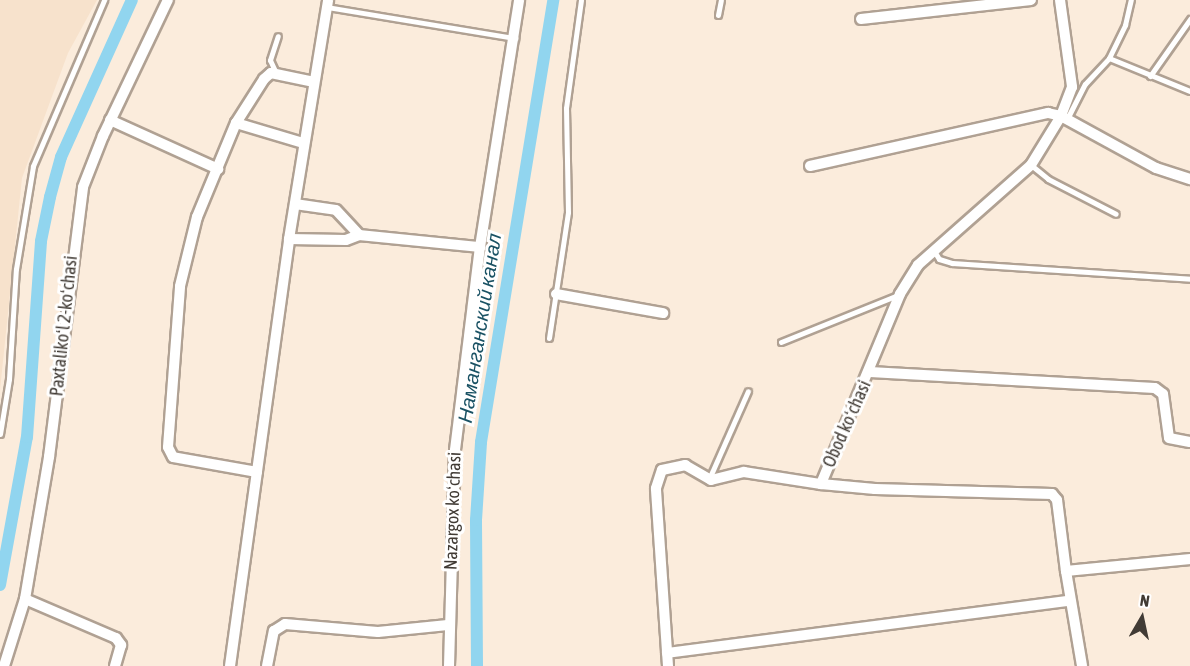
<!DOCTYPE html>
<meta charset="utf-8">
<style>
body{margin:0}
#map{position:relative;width:1190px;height:666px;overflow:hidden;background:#fbecdc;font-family:"Asap Condensed",sans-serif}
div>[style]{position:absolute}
.built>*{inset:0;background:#f7e2cc}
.canal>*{height:12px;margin:-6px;padding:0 6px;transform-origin:6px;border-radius:6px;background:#91d5ef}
.roads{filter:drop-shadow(2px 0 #b0a193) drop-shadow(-2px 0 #b0a193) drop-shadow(0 2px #b0a193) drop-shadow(0 -2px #b0a193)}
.service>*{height:5px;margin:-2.5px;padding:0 2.5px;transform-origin:2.5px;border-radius:2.5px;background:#fff}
.minor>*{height:10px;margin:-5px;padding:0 5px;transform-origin:5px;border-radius:5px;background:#fff}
span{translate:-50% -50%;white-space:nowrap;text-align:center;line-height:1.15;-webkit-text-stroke:6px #fff;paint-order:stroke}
.street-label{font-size:18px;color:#413b35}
.water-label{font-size:20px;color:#1a5264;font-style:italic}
.north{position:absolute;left:1112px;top:588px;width:60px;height:60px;-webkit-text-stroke:4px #fff;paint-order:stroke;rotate:9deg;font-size:16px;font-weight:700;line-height:24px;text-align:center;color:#413b35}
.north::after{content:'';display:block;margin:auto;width:21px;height:27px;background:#413b35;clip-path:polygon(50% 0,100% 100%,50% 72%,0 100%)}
</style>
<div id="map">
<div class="built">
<div style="clip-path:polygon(0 0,97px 0,68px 53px,22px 178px,0 390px)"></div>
</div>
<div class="canal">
<div style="left:0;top:585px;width:150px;rotate:-79.7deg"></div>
<div style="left:27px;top:437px;width:196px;rotate:-85.9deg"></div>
<div style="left:41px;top:241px;width:45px;rotate:-78.4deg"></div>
<div style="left:50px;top:197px;width:41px;rotate:-74.6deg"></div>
<div style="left:61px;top:157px;width:172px;rotate:-65.7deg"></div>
<div style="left:477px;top:666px;width:146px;rotate:-90.4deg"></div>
<div style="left:476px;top:520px;width:78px;rotate:-86.3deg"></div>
<div style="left:481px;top:442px;width:448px;rotate:-80.7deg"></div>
</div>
<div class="roads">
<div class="service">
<div style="left:327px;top:7px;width:191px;rotate:9.4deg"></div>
<div style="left:718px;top:15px;width:15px;rotate:-79deg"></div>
<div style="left:1109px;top:58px;width:87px;rotate:22.2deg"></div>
<div style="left:276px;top:73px;width:14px;rotate:-115deg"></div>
<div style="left:270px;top:60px;width:25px;rotate:-72deg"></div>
<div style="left:1150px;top:76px;width:70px;rotate:-54.9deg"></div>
<div style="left:1067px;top:119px;width:39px;rotate:-63deg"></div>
<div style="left:1085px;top:84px;width:35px;rotate:-47deg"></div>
<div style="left:1109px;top:58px;width:37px;rotate:-64deg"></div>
<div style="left:1125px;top:25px;width:26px;rotate:-77deg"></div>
<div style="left:1031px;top:165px;width:22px;rotate:39deg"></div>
<div style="left:1048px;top:179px;width:76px;rotate:27.2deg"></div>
<div style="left:934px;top:251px;width:9px;rotate:58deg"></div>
<div style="left:939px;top:259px;width:14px;rotate:17deg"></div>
<div style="left:952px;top:263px;width:239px;rotate:3.8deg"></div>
<div style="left:549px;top:338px;width:127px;rotate:-81.4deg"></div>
<div style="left:568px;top:212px;width:104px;rotate:-91.1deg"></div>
<div style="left:566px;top:108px;width:109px;rotate:-82.1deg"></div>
<div style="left:781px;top:342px;width:126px;rotate:-21.9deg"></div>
<div style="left:0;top:434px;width:56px;rotate:-80.7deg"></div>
<div style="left:9px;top:379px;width:110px;rotate:-86.4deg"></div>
<div style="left:16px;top:269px;width:104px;rotate:-80.6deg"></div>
<div style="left:33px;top:166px;width:181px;rotate:-66.8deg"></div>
<div style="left:709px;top:479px;width:96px;rotate:-66.1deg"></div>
</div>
<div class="minor">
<div style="left:1060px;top:0;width:88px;rotate:82.1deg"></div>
<div style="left:1072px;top:87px;width:31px;rotate:111deg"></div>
<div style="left:1061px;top:116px;width:57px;rotate:121.5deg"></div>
<div style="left:1031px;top:165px;width:151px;rotate:138.5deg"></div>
<div style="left:918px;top:265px;width:34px;rotate:122deg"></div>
<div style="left:900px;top:294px;width:206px;rotate:112.6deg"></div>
<div style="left:821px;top:484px;width:54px;rotate:5.3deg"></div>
<div style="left:875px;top:489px;width:177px;rotate:1.6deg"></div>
<div style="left:1052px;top:494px;width:8px;rotate:50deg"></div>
<div style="left:1057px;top:500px;width:72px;rotate:82.8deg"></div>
<div style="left:1066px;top:571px;width:125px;rotate:-5.5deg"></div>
<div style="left:861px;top:19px;width:171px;rotate:-6.4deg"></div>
<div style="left:110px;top:120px;width:119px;rotate:24.4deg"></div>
<div style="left:236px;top:123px;width:70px;rotate:16.6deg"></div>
<div style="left:810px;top:166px;width:244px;rotate:-12.6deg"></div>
<div style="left:1048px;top:113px;width:13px;rotate:13deg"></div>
<div style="left:1061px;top:116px;width:108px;rotate:28.7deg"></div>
<div style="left:1156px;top:168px;width:36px;rotate:18deg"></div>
<div style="left:295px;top:204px;width:41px;rotate:8.3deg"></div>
<div style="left:336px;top:210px;width:34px;rotate:47deg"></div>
<div style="left:359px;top:235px;width:122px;rotate:5.7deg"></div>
<div style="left:289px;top:239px;width:57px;rotate:1deg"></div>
<div style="left:346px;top:240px;width:14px;rotate:-21deg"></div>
<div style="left:556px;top:294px;width:109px;rotate:10.1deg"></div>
<div style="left:870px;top:372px;width:285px;rotate:3.2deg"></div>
<div style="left:1155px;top:388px;width:10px;rotate:37deg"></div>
<div style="left:1163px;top:394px;width:44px;rotate:82.2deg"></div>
<div style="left:1169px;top:438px;width:21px;rotate:11deg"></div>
<div style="left:257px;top:472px;width:85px;rotate:-169.9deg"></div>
<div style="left:173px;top:457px;width:11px;rotate:-117deg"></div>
<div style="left:168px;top:447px;width:161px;rotate:-85.7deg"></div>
<div style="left:180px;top:286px;width:71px;rotate:-76.2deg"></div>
<div style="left:197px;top:217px;width:102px;rotate:-67.5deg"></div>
<div style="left:236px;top:123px;width:52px;rotate:-57.5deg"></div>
<div style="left:264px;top:79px;width:9px;rotate:-41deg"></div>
<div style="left:271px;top:73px;width:44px;rotate:11.8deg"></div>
<div style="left:1066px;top:571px;width:96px;rotate:80.4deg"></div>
<div style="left:25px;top:599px;width:99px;rotate:23.2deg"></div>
<div style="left:116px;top:638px;width:9px;rotate:54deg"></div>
<div style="left:121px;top:645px;width:22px;rotate:106deg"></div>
<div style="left:667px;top:653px;width:406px;rotate:-7.4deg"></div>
<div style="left:4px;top:666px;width:70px;rotate:-72.6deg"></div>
<div style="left:25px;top:599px;width:144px;rotate:-80.4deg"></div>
<div style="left:49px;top:457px;width:272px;rotate:-82.8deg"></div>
<div style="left:83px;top:187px;width:55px;rotate:-68.6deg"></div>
<div style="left:103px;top:136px;width:151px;rotate:-64.5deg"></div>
<div style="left:230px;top:666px;width:431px;rotate:-82.1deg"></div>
<div style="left:289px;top:239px;width:242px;rotate:-80.7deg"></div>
<div style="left:267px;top:666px;width:36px;rotate:-79deg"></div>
<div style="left:274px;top:631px;width:13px;rotate:-32deg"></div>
<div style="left:285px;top:624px;width:93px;rotate:4.9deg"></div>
<div style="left:378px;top:632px;width:70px;rotate:-5.7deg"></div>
<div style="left:449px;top:666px;width:216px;rotate:-88.4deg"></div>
<div style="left:455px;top:450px;width:205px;rotate:-83deg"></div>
<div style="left:480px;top:247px;width:250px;rotate:-81deg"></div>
<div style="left:668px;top:666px;width:178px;rotate:-93.9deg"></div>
<div style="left:656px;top:488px;width:19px;rotate:-72deg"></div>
<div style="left:662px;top:470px;width:24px;rotate:-12deg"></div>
<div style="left:685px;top:465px;width:30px;rotate:30deg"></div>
<div style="left:711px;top:480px;width:34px;rotate:-14deg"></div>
<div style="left:744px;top:472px;width:78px;rotate:8.9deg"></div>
</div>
</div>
<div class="street-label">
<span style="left:64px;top:326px;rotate:-84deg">Paxtalikoʻl 2-koʻchasi</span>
<span style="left:847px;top:424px;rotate:-66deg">Obod koʻchasi</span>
<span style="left:453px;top:511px;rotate:-88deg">Nazargox koʻchasi</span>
</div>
<div class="water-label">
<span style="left:479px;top:328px;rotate:-81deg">Наманганский канал</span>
</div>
<div class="north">N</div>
</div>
